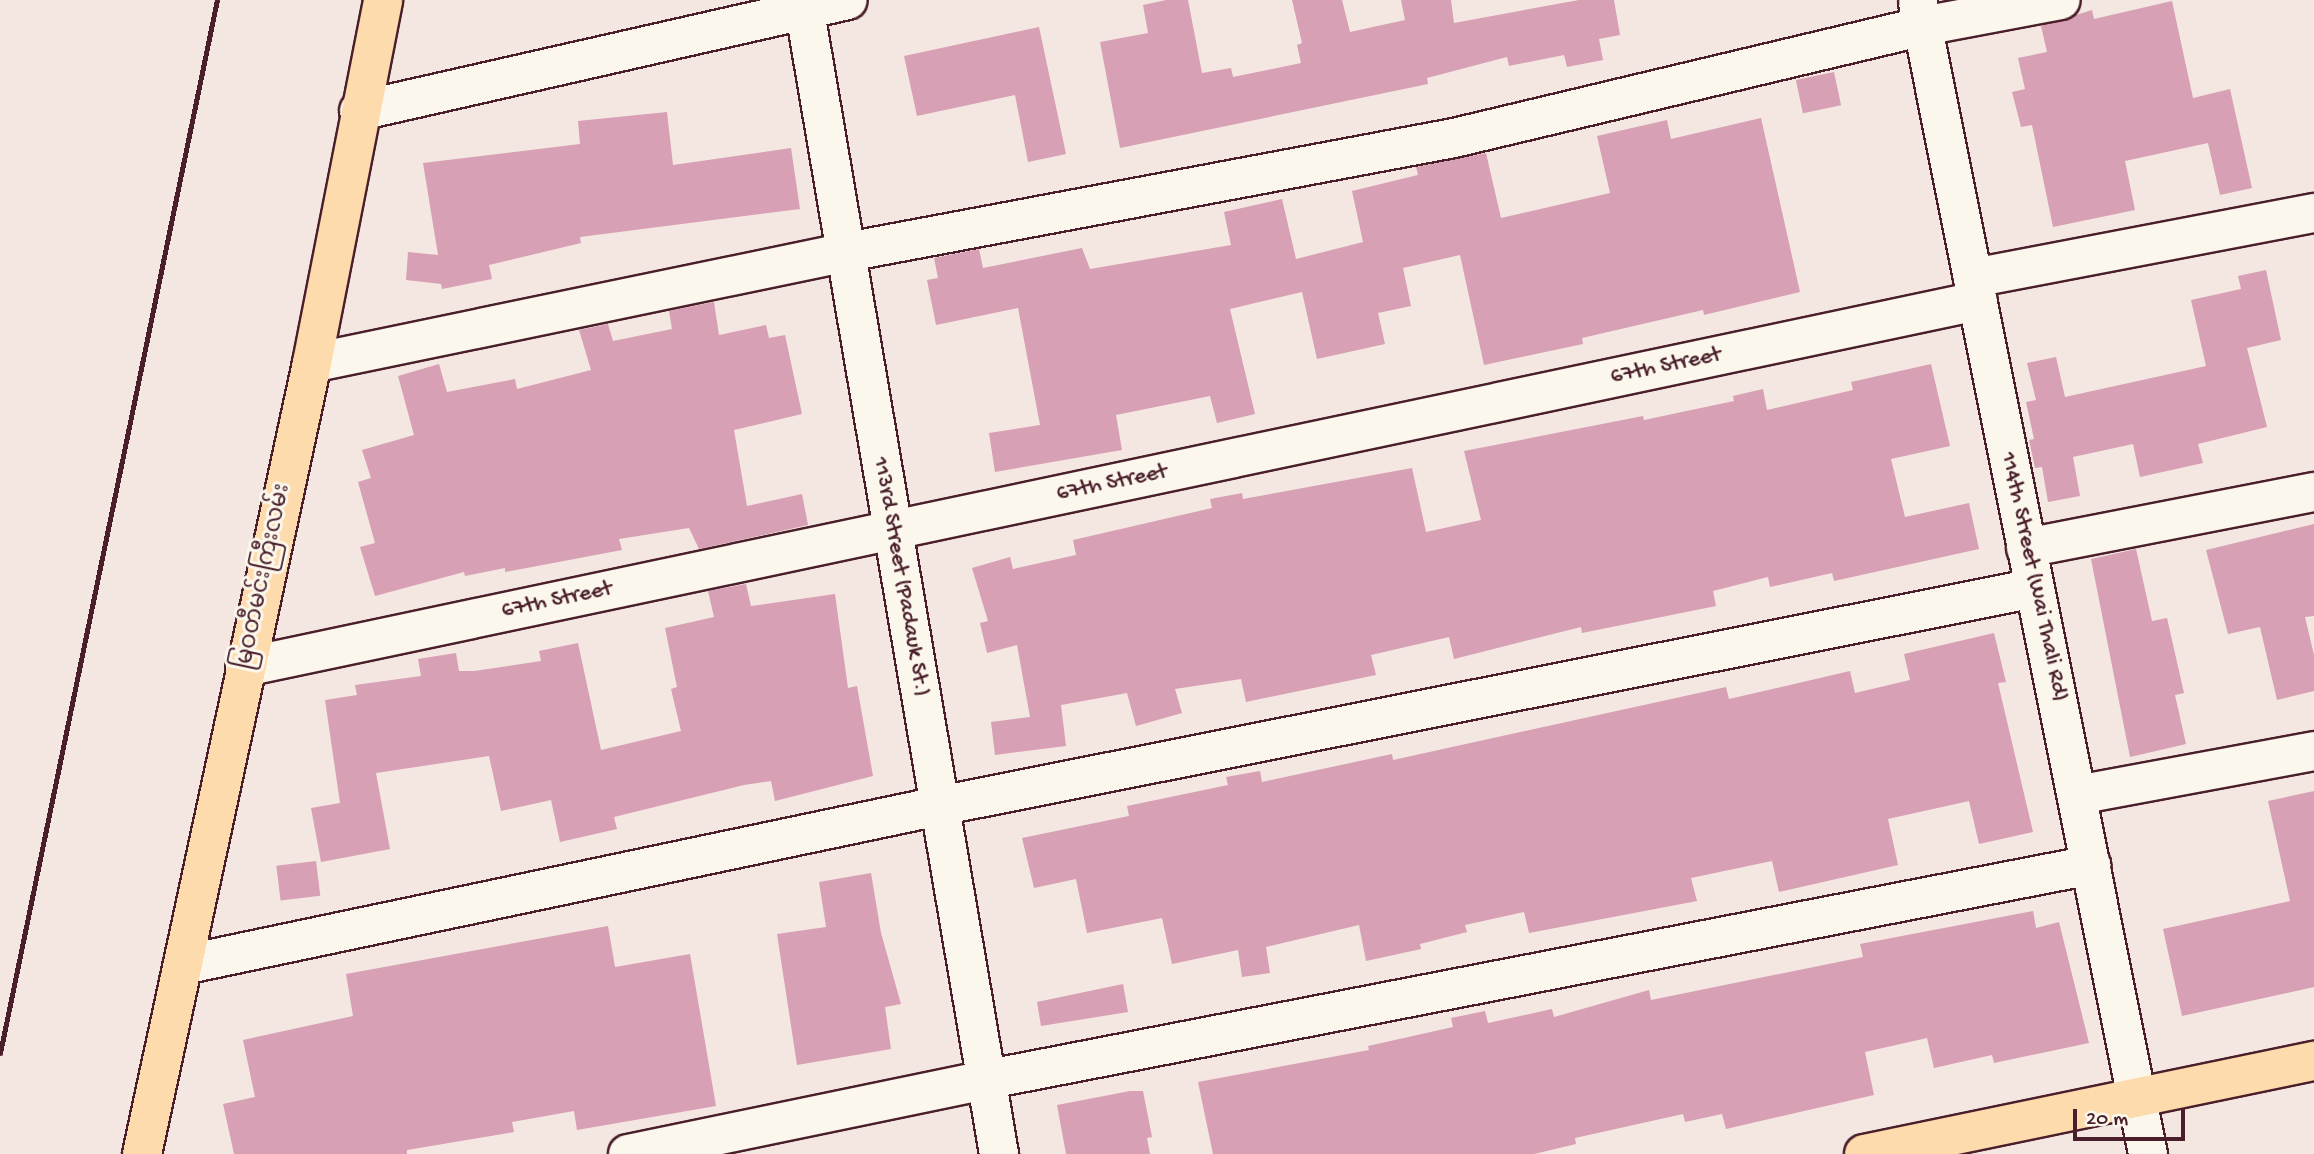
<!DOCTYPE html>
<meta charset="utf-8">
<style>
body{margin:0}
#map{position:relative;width:2314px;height:1154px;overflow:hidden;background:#f4e6e1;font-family:"Gochi Hand","Noto Sans Myanmar",sans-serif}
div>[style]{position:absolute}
.building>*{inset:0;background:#d7a0b4;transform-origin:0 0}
.roads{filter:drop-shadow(2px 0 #4a1f2b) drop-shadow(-2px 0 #4a1f2b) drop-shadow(0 2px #4a1f2b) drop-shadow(0 -2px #4a1f2b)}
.minor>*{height:38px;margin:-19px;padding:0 19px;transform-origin:19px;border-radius:19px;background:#fbf7ec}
.major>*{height:38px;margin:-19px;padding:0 19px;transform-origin:19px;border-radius:19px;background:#fedbac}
.rail>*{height:5px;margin:-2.5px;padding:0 2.5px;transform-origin:2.5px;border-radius:2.5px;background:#4a1f2b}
span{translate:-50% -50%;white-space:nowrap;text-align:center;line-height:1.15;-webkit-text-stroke:6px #fbf7ec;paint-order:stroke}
.street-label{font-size:23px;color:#4a1f2b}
.scale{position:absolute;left:2073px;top:1109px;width:112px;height:32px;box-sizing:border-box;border:4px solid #4a1f2b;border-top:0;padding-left:9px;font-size:21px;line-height:24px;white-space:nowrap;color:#4a1f2b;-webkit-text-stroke:5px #fbf7ec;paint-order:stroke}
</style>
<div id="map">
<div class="building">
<div style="clip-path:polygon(1166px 0,1188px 0,1202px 73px,1231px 68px,1233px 77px,1301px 63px,1297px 45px,1302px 43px,1292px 0,1342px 0,1350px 32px,1405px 20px,1401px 0,1451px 0,1454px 23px,1579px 0,1614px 0,1620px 35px,1599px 39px,1603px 60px,1567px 67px,1564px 55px,1509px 66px,1507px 57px,1427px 78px,1428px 84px,1120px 148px,1100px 42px,1148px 33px,1143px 5px)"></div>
<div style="clip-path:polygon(2172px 1px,2193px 98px,2230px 89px,2252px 188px,2220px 195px,2208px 143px,2125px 161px,2135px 210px,2053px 227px,2032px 125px,2021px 127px,2012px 92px,2025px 89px,2018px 58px,2047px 52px,2041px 26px,2092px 10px,2094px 19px)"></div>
<div style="clip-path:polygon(1039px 27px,1066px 154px,1028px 162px,1015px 95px,917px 116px,904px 56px)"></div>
<div style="left:1834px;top:72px;width:34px;height:39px;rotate:78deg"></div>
<div style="clip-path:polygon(667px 112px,673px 165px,791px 148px,800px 209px,580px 237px,581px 243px,489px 265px,492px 279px,442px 289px,441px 284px,406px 280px,408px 252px,438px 255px,423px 163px,580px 144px,578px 121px)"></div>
<div style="clip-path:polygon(1761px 118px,1800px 292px,1704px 315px,1703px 310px,1582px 338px,1583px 344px,1484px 365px,1460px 255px,1403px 268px,1411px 306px,1378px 313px,1385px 344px,1317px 359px,1302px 292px,1230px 309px,1255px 414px,1217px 423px,1210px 396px,1116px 415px,1122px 450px,995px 472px,989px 433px,1040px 425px,1018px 308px,936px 325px,927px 280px,938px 278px,934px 258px,979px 249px,983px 268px,1082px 248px,1090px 269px,1231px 245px,1224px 212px,1282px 199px,1296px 259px,1363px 242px,1352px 191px,1418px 175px,1416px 167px,1486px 153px,1501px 218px,1610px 193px,1597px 136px,1667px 120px,1671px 139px)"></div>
<div style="clip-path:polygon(2266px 270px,2281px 340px,2247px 348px,2267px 427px,2198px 444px,2203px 463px,2140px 477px,2133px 444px,2073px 457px,2080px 496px,2048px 502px,2042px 467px,2035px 468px,2029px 440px,2034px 439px,2026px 402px,2036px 400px,2027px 363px,2056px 357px,2065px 397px,2206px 366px,2191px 300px,2241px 289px,2238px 276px)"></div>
<div style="clip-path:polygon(714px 302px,719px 335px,766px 325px,769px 338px,785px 335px,802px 414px,734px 430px,747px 506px,802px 494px,808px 525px,699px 549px,689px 528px,619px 539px,622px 550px,505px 572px,505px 568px,465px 576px,464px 572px,375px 596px,360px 547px,375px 543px,358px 482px,371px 478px,362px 450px,414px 435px,398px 376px,439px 364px,447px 392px,515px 379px,517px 389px,591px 370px,579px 330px,608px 324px,613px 341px,672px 329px,669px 311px)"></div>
<div style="clip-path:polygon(1931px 364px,1950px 446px,1891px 459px,1905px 517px,1969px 503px,1979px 549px,1834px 581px,1832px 573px,1770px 587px,1768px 577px,1713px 591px,1716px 606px,1582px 633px,1581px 627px,1454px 659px,1449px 637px,1371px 655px,1376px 675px,1246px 702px,1241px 679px,1175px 689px,1182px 713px,1136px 726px,1127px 693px,1061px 705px,1066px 746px,995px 755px,991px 722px,1030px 717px,1017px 645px,987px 653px,980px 623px,988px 621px,972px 568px,1010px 557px,1013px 569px,1076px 555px,1073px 540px,1212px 508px,1210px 499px,1242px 493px,1243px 499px,1412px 468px,1426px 532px,1481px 520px,1464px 451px,1643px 416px,1644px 420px,1734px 401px,1733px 396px,1763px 389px,1767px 410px,1853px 390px,1851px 382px)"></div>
<div style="clip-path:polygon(2314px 524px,2314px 616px,2305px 617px,2314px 655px,2314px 691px,2277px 700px,2260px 627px,2228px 634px,2206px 550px)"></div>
<div style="clip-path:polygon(2136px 549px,2152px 621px,2167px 618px,2184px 693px,2175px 695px,2186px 744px,2130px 757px,2091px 559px)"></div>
<div style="clip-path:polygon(746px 584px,751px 606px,835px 594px,848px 688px,857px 686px,873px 776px,775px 801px,771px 781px,744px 785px,614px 817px,617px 829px,560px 842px,551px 800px,501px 811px,489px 756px,376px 773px,390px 849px,321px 862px,311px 808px,340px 803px,325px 700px,357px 695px,355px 685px,421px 676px,418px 659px,456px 653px,459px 671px,474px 671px,541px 661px,539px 651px,578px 643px,601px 750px,681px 731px,671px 689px,677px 687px,665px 628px,714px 617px,708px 591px)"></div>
<div style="clip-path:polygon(1994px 633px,2006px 682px,1998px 683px,2033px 832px,1979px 844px,1969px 801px,1888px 819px,1898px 865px,1779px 892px,1772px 861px,1691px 878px,1697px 901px,1529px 933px,1524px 912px,1465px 925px,1467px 932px,1420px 944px,1421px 949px,1366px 961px,1359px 925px,1266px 947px,1270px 973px,1242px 977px,1238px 950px,1172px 964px,1162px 918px,1087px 933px,1076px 879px,1034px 888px,1022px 838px,1129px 816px,1127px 806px,1228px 785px,1226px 777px,1260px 771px,1262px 782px,1392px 754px,1393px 760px,1726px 687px,1729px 699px,1850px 671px,1855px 693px,1910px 680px,1904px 654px)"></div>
<div style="clip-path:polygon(2314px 791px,2314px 987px,2182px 1016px,2163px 929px,2290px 901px,2268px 801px)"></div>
<div style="left:316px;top:861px;width:35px;height:40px;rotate:83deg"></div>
<div style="clip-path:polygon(871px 873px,881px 933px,901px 1004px,885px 1007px,891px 1049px,797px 1065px,777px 934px,826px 927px,819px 882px)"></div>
<div style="clip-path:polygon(2033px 911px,2036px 928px,2059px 922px,2089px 1043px,1994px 1063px,1992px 1055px,1934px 1068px,1927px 1038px,1865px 1052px,1874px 1095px,1726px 1129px,1722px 1114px,1685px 1122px,1683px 1114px,1575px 1138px,1576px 1144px,1534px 1154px,1213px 1154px,1198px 1082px,1369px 1050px,1368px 1046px,1453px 1027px,1451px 1018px,1485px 1011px,1488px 1023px,1552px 1009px,1554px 1017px,1649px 990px,1651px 1000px,1863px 957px,1860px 944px)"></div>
<div style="clip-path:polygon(608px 926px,615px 967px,690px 954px,716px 1106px,577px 1130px,574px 1111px,512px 1122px,514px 1132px,407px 1150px,407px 1154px,234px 1154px,223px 1104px,255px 1097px,243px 1040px,353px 1016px,346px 974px)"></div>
<div style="clip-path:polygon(1123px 984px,1128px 1012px,1041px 1026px,1037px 1002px)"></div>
<div style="clip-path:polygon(1130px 1091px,1143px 1091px,1152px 1137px,1147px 1138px,1150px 1154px,1066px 1154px,1057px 1105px)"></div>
</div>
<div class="roads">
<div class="minor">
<div style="left:803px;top:0;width:1171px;rotate:80.36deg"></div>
<div style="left:1918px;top:3px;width:1174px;rotate:78.7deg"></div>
<div style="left:359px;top:111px;width:501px;rotate:-12.79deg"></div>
<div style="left:1973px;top:278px;width:347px;rotate:-10.8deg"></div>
<div style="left:312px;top:363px;width:546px;rotate:-11.72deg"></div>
<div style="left:847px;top:252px;width:618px;rotate:-10.64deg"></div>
<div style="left:1454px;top:138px;width:482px;rotate:-13.4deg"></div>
<div style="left:1923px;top:26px;width:140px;rotate:-10.7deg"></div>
<div style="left:2026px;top:548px;width:293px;rotate:-11deg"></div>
<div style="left:245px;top:667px;width:1771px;rotate:-11.93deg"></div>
<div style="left:2077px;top:795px;width:241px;rotate:-10.5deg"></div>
<div style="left:183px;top:965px;width:773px;rotate:-11.88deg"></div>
<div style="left:939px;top:806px;width:1117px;rotate:-11.25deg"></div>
<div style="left:628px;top:1154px;width:364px;rotate:-11.7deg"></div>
<div style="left:984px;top:1080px;width:1128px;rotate:-10.99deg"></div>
</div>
<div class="major">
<div style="left:142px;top:1154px;width:809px;rotate:-77.87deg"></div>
<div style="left:312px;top:363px;width:370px;rotate:-78.9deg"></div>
<div style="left:1864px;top:1154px;width:460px;rotate:-11.7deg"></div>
</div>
</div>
<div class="rail">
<div style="left:0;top:1053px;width:1075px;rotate:-78.36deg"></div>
</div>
<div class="street-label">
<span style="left:1666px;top:367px;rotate:-12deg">67th Street</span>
<span style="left:1112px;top:484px;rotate:-12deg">67th Street</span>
<span style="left:265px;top:577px;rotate:-78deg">မြဝတီမင်းကြီးလမ်း</span>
<span style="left:900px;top:577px;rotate:80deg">113rd Street (Padauk St.)</span>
<span style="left:2033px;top:577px;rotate:78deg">114th Street (Wai Thali Rd)</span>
<span style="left:557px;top:601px;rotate:-12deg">67th Street</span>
</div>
<div class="scale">20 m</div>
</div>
